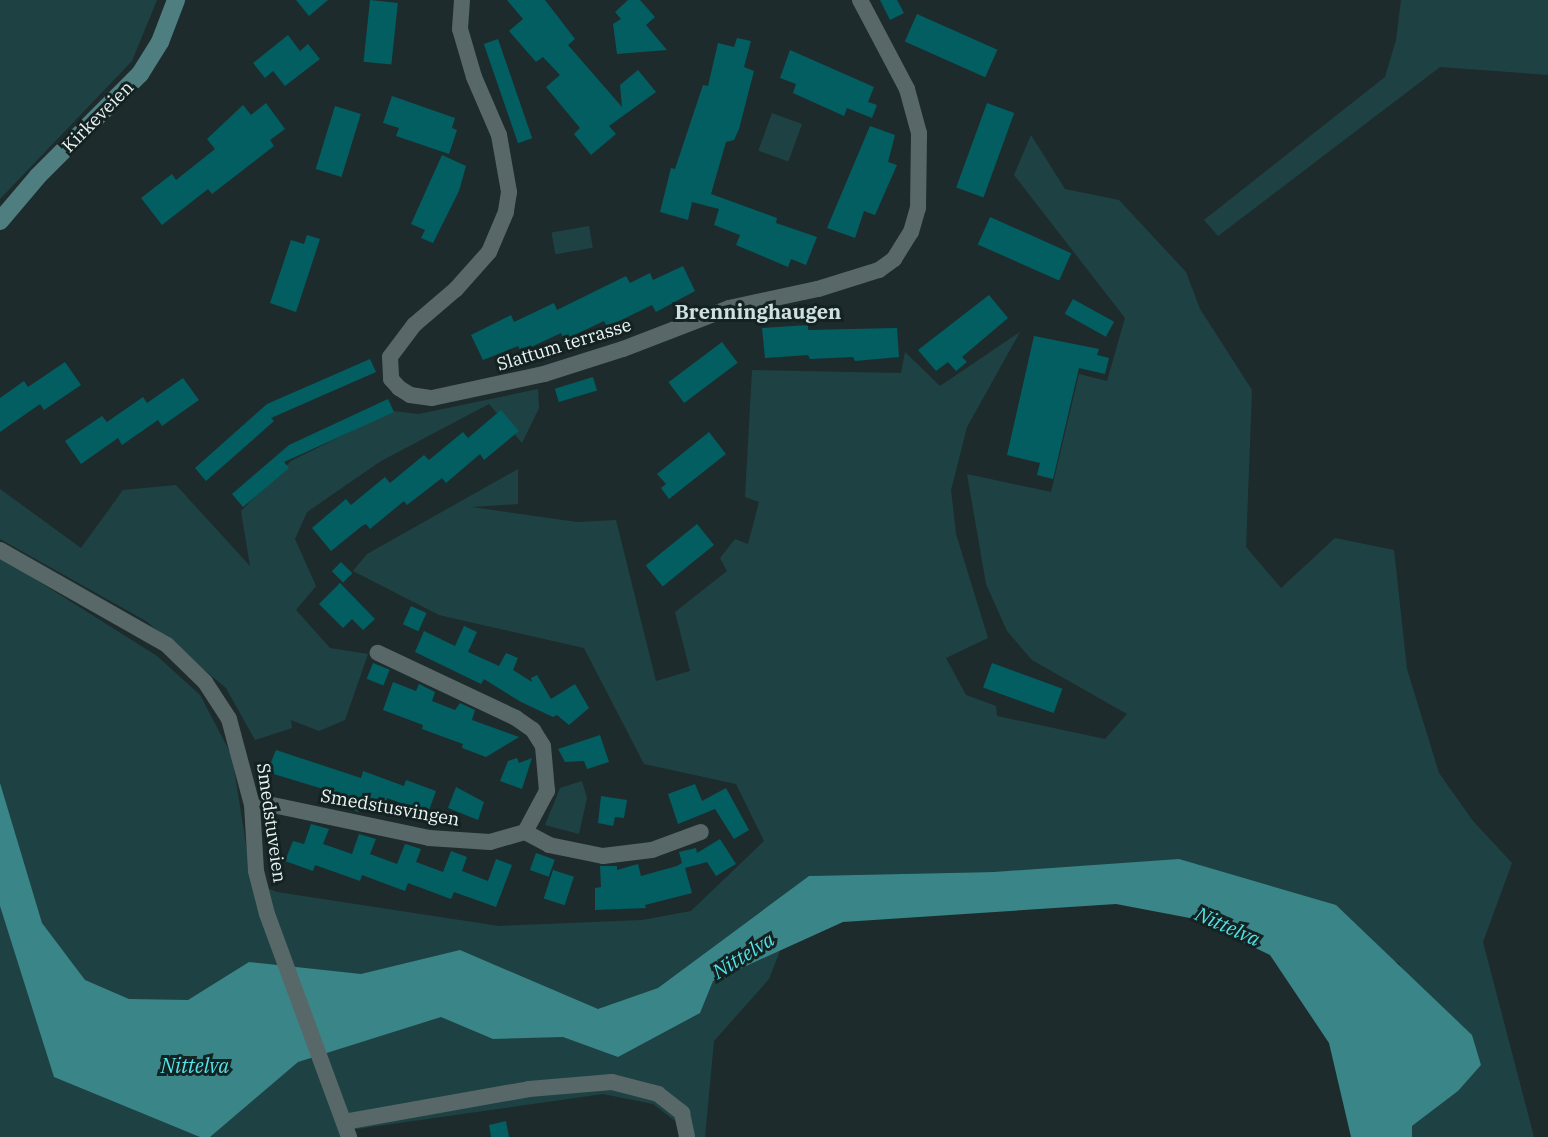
<!DOCTYPE html>
<style>
body{margin:0}
#map{position:relative;width:1548px;height:1137px;overflow:hidden;background:#1e2b2c;font-family:"IBM Plex Serif",serif}
div>[style]{position:absolute}
.green>*{inset:0;background:#1e4243;transform-origin:0 0}
.water>*{inset:0;background:#398588}
.building>*{inset:0;background:#035e62;transform-origin:0 0}
.street>*{height:16px;margin:-8px;padding:0 8px;transform-origin:8px;border-radius:8px;background:#586868}
.secondary>*{height:18px;margin:-9px;padding:0 9px;transform-origin:9px;border-radius:9px;background:#4e7e80}
span{translate:-50% -50%;white-space:nowrap;text-align:center;line-height:1.15;-webkit-text-stroke:6px #142222;paint-order:stroke}
.street-label{font-size:18px;color:#ecf5f5}
.neighbourhood-label{font-size:20px;color:#cfe0e1;font-weight:700}
.water-label{font-size:20px;color:#51e4ea;font-style:italic}
</style>
<div id="map">
<div class="green">
<div style="clip-path:polygon(0 0,157px 0,132px 61px,0 199px)"></div>
<div style="clip-path:polygon(1401px 0,1548px 0,1548px 75px,1440px 67px,1218px 236px,1204px 220px,1385px 77px,1396px 40px)"></div>
<div style="left:772px;top:113px;width:32px;height:40px;rotate:20deg"></div>
<div style="clip-path:polygon(1031px 135px,1065px 189px,1119px 200px,1186px 272px,1200px 309px,1252px 390px,1246px 547px,1281px 588px,1335px 538px,1394px 550px,1407px 669px,1439px 773px,1473px 821px,1512px 863px,1483px 942px,1534px 1137px,1412px 1137px,1412px 1126px,1458px 1091px,1399px 963px,994px 872px,809px 876px,769px 979px,714px 1041px,705px 1137px,696px 1137px,653px 1104px,603px 1094px,350px 1130px,350px 1137px,0 1137px,0 557px,157px 656px,200px 695px,232px 756px,252px 882px,277px 892px,499px 926px,642px 920px,691px 911px,764px 841px,736px 784px,644px 764px,584px 648px,439px 615px,353px 571px,367px 554px,518px 469px,518px 504px,472px 507px,577px 522px,616px 520px,656px 681px,690px 671px,675px 612px,727px 571px,720px 558px,735px 539px,748px 544px,759px 502px,745px 497px,752px 370px,901px 373px,905px 352px,940px 386px,1020px 332px,967px 427px,951px 490px,956px 534px,988px 638px,946px 658px,966px 695px,996px 706px,997px 716px,1105px 739px,1127px 714px,1032px 660px,1007px 631px,986px 584px,967px 474px,1051px 492px,1079px 374px,1107px 381px,1125px 318px,1014px 175px)"></div>
<div style="left:589px;top:226px;width:22px;height:38px;rotate:80deg"></div>
<div style="clip-path:polygon(538px 389px,539px 408px,522px 443px,489px 404px,381px 461px,307px 512px,295px 539px,316px 586px,296px 610px,330px 648px,368px 654px,345px 720px,319px 731px,291px 720px,292px 728px,255px 740px,226px 688px,146px 621px,0 539px,0 489px,81px 548px,123px 490px,176px 485px,250px 566px,241px 511px,291px 461px,392px 411px,419px 414px)"></div>
<div style="clip-path:polygon(582px 781px,587px 798px,579px 834px,545px 825px,560px 788px)"></div>
</div>
<div class="water">
<div style="clip-path:polygon(0 783px,42px 923px,85px 980px,129px 999px,188px 1000px,249px 962px,361px 974px,460px 950px,598px 1009px,658px 988px,809px 876px,994px 872px,1179px 859px,1336px 905px,1472px 1035px,1481px 1065px,1458px 1091px,1412px 1126px,1412px 1137px,1351px 1137px,1329px 1043px,1270px 955px,1195px 919px,1116px 904px,843px 922px,713px 981px,700px 1013px,618px 1057px,563px 1037px,493px 1039px,441px 1017px,298px 1062px,210px 1137px,200px 1137px,54px 1077px,0 906px)"></div>
</div>
<div class="building">
<div style="clip-path:polygon(296px 0,328px 0,309px 16px)"></div>
<div style="left:370px;top:0;width:28px;height:62px;rotate:6deg"></div>
<div style="clip-path:polygon(507px 0,545px 0,575px 39px,568px 45px,622px 107px,620px 85px,638px 70px,656px 92px,609px 126px,616px 134px,591px 155px,574px 134px,580px 128px,546px 87px,560px 75px,543px 57px,536px 62px,509px 31px,523px 19px)"></div>
<div style="clip-path:polygon(628px 0,640px 0,655px 17px,646px 25px,667px 50px,617px 54px,613px 24px,621px 19px,615px 12px)"></div>
<div style="clip-path:polygon(880px 0,897px 0,904px 13px,890px 20px)"></div>
<div style="left:917px;top:14px;width:88px;height:30px;rotate:24deg"></div>
<div style="clip-path:polygon(288px 35px,300px 51px,308px 44px,320px 59px,285px 86px,273px 71px,265px 78px,253px 63px)"></div>
<div style="clip-path:polygon(737px 38px,751px 41px,744px 67px,754px 71px,739px 129px,734px 140px,726px 142px,711px 194px,777px 218px,776px 223px,817px 237px,806px 265px,791px 259px,788px 267px,736px 245px,740px 235px,714px 225px,719px 209px,692px 202px,688px 220px,660px 212px,671px 168px,675px 169px,703px 85px,708px 86px,718px 43px,734px 47px)"></div>
<div style="left:498px;top:39px;width:105px;height:15px;rotate:71deg"></div>
<div style="clip-path:polygon(790px 50px,874px 87px,868px 102px,877px 105px,872px 118px,847px 108px,844px 116px,793px 93px,796px 84px,780px 78px)"></div>
<div style="clip-path:polygon(392px 96px,455px 118px,452px 128px,457px 130px,449px 154px,396px 136px,399px 128px,383px 123px)"></div>
<div style="clip-path:polygon(266px 103px,285px 129px,270px 140px,274px 146px,212px 194px,208px 189px,162px 225px,141px 198px,172px 174px,176px 180px,215px 149px,207px 139px,243px 105px,251px 115px)"></div>
<div style="left:987px;top:103px;width:29px;height:90px;rotate:20deg"></div>
<div style="left:335px;top:106px;width:27px;height:66px;rotate:17deg"></div>
<div style="clip-path:polygon(870px 126px,895px 135px,888px 162px,897px 165px,875px 215px,864px 211px,855px 238px,827px 228px)"></div>
<div style="clip-path:polygon(442px 155px,466px 166px,459px 191px,433px 243px,421px 238px,425px 230px,411px 224px)"></div>
<div style="left:990px;top:217px;width:89px;height:30px;rotate:24deg"></div>
<div style="clip-path:polygon(307px 235px,320px 239px,296px 312px,270px 303px,291px 240px,304px 244px)"></div>
<div style="clip-path:polygon(683px 266px,695px 291px,656px 312px,652px 305px,613px 324px,606px 325px,604px 321px,570px 337px,563px 338px,561px 333px,527px 349px,520px 350px,518px 346px,483px 360px,471px 335px,511px 315px,514px 322px,554px 303px,557px 310px,626px 276px,630px 283px,650px 273px,653px 280px)"></div>
<div style="clip-path:polygon(989px 295px,1008px 318px,962px 357px,967px 362px,956px 371px,948px 362px,936px 371px,918px 350px)"></div>
<div style="left:1073px;top:299px;width:47px;height:17px;rotate:29deg"></div>
<div style="clip-path:polygon(808px 325px,808px 330px,897px 328px,899px 357px,855px 361px,853px 357px,810px 359px,808px 355px,765px 358px,762px 328px)"></div>
<div style="clip-path:polygon(1034px 336px,1099px 349px,1097px 355px,1109px 358px,1105px 374px,1079px 368px,1053px 479px,1037px 475px,1040px 463px,1007px 455px)"></div>
<div style="left:722px;top:342px;width:26px;height:67px;rotate:53deg"></div>
<div style="clip-path:polygon(370px 359px,376px 372px,271px 418px,274px 421px,206px 481px,195px 468px,267px 404px)"></div>
<div style="clip-path:polygon(65px 362px,81px 385px,44px 410px,40px 404px,0 432px,0 398px,24px 381px,28px 387px)"></div>
<div style="left:593px;top:377px;width:14px;height:40px;rotate:73deg"></div>
<div style="clip-path:polygon(183px 378px,199px 400px,162px 426px,158px 420px,122px 445px,118px 438px,81px 464px,65px 441px,102px 416px,107px 422px,143px 397px,147px 403px)"></div>
<div style="clip-path:polygon(388px 399px,394px 412px,284px 462px,289px 468px,243px 507px,232px 494px,289px 445px)"></div>
<div style="clip-path:polygon(501px 410px,519px 431px,484px 460px,480px 454px,446px 483px,442px 478px,407px 505px,404px 501px,370px 529px,366px 524px,362px 526px,331px 551px,312px 528px,346px 499px,351px 505px,385px 477px,390px 483px,424px 455px,429px 460px,463px 432px,468px 438px)"></div>
<div style="clip-path:polygon(709px 432px,726px 454px,669px 499px,661px 488px,666px 484px,657px 474px)"></div>
<div style="left:697px;top:524px;width:27px;height:66px;rotate:51deg"></div>
<div style="left:341px;top:562px;width:16px;height:13px;rotate:45deg"></div>
<div style="clip-path:polygon(340px 583px,375px 619px,363px 630px,352px 619px,343px 628px,319px 604px)"></div>
<div style="left:411px;top:606px;width:17px;height:20px;rotate:24deg"></div>
<div style="clip-path:polygon(464px 626px,477px 632px,468px 652px,499px 666px,506px 653px,518px 658px,513px 670px,532px 682px,531px 678px,537px 675px,551px 699px,575px 684px,589px 708px,569px 725px,557px 715px,553px 717px,521px 702px,484px 679px,481px 684px,415px 652px,424px 631px,455px 646px)"></div>
<div style="left:373px;top:663px;width:18px;height:17px;rotate:22deg"></div>
<div style="left:992px;top:663px;width:75px;height:26px;rotate:20deg"></div>
<div style="clip-path:polygon(393px 682px,416px 691px,419px 684px,435px 692px,432px 701px,455px 710px,460px 703px,475px 710px,472px 720px,519px 737px,486px 757px,462px 748px,463px 744px,422px 729px,423px 725px,383px 710px)"></div>
<div style="clip-path:polygon(600px 735px,609px 762px,587px 769px,584px 761px,565px 762px,558px 749px)"></div>
<div style="clip-path:polygon(276px 750px,361px 778px,363px 771px,404px 786px,406px 780px,436px 791px,428px 813px,387px 798px,385px 805px,364px 797px,359px 812px,342px 806px,346px 798px,333px 792px,267px 772px)"></div>
<div style="clip-path:polygon(517px 758px,519px 763px,532px 758px,522px 789px,500px 781px,508px 761px)"></div>
<div style="clip-path:polygon(695px 784px,702px 801px,726px 788px,749px 830px,734px 839px,715px 809px,678px 824px,668px 794px)"></div>
<div style="clip-path:polygon(456px 787px,484px 802px,478px 820px,448px 808px)"></div>
<div style="clip-path:polygon(601px 796px,627px 800px,624px 818px,615px 817px,613px 826px,598px 823px)"></div>
<div style="clip-path:polygon(311px 824px,329px 829px,323px 844px,352px 854px,359px 834px,376px 839px,370px 854px,397px 864px,405px 844px,421px 849px,416px 862px,443px 872px,451px 851px,467px 857px,462px 871px,488px 881px,496px 859px,512px 865px,496px 907px,454px 892px,451px 899px,408px 883px,405px 891px,362px 875px,360px 881px,315px 865px,313px 871px,285px 861px,293px 841px,304px 844px)"></div>
<div style="clip-path:polygon(720px 839px,736px 864px,716px 876px,707px 862px,685px 868px,692px 893px,645px 905px,646px 908px,595px 910px,595px 888px,601px 887px,600px 866px,617px 866px,617px 870px,638px 864px,641px 876px,677px 866px,682px 863px,679px 852px,696px 848px,697px 853px)"></div>
<div style="left:536px;top:853px;width:20px;height:18px;rotate:20deg"></div>
<div style="left:553px;top:870px;width:22px;height:30px;rotate:18deg"></div>
<div style="clip-path:polygon(506px 1121px,509px 1137px,491px 1137px,489px 1125px)"></div>
</div>
<div class="street">
<div style="left:462px;top:0;width:29px;rotate:94deg"></div>
<div style="left:460px;top:29px;width:50px;rotate:73.7deg"></div>
<div style="left:474px;top:77px;width:63px;rotate:66.7deg"></div>
<div style="left:499px;top:135px;width:58px;rotate:80deg"></div>
<div style="left:509px;top:192px;width:20px;rotate:99deg"></div>
<div style="left:506px;top:212px;width:43px;rotate:113deg"></div>
<div style="left:489px;top:252px;width:50px;rotate:131.7deg"></div>
<div style="left:456px;top:289px;width:55px;rotate:139.4deg"></div>
<div style="left:414px;top:325px;width:40px;rotate:127deg"></div>
<div style="left:390px;top:357px;width:22px;rotate:87deg"></div>
<div style="left:391px;top:379px;width:12px;rotate:48deg"></div>
<div style="left:399px;top:388px;width:13px;rotate:32deg"></div>
<div style="left:410px;top:395px;width:22px;rotate:8deg"></div>
<div style="left:432px;top:398px;width:115px;rotate:-12.1deg"></div>
<div style="left:544px;top:374px;width:83px;rotate:-17.6deg"></div>
<div style="left:623px;top:349px;width:114px;rotate:-21.1deg"></div>
<div style="left:729px;top:308px;width:91px;rotate:-12.1deg"></div>
<div style="left:818px;top:289px;width:64px;rotate:-17.3deg"></div>
<div style="left:879px;top:270px;width:19px;rotate:-36deg"></div>
<div style="left:894px;top:259px;width:32px;rotate:-58deg"></div>
<div style="left:911px;top:232px;width:25px;rotate:-74deg"></div>
<div style="left:918px;top:208px;width:75px;rotate:-89.2deg"></div>
<div style="left:919px;top:133px;width:46px;rotate:-105.3deg"></div>
<div style="left:907px;top:89px;width:101px;rotate:-117.8deg"></div>
<div style="left:0;top:550px;width:192px;rotate:29.6deg"></div>
<div style="left:167px;top:645px;width:53px;rotate:44.2deg"></div>
<div style="left:205px;top:682px;width:44px;rotate:57deg"></div>
<div style="left:229px;top:719px;width:89px;rotate:75deg"></div>
<div style="left:252px;top:805px;width:66px;rotate:86.5deg"></div>
<div style="left:256px;top:871px;width:44px;rotate:75.7deg"></div>
<div style="left:267px;top:914px;width:238px;rotate:69.8deg"></div>
<div style="left:252px;top:805px;width:16px;rotate:-4deg"></div>
<div style="left:268px;top:804px;width:165px;rotate:11.9deg"></div>
<div style="left:429px;top:838px;width:61px;rotate:3.8deg"></div>
<div style="left:490px;top:842px;width:36px;rotate:-16deg"></div>
<div style="left:525px;top:832px;width:47px;rotate:-61.8deg"></div>
<div style="left:547px;top:791px;width:45px;rotate:-95.1deg"></div>
<div style="left:543px;top:746px;width:19px;rotate:-122deg"></div>
<div style="left:533px;top:730px;width:21px;rotate:-145deg"></div>
<div style="left:516px;top:718px;width:153px;rotate:-154.8deg"></div>
<div style="left:525px;top:832px;width:27px;rotate:28deg"></div>
<div style="left:549px;top:845px;width:55px;rotate:11.5deg"></div>
<div style="left:603px;top:856px;width:49px;rotate:-7deg"></div>
<div style="left:652px;top:850px;width:52px;rotate:-20.2deg"></div>
<div style="left:344px;top:1122px;width:188px;rotate:-10.1deg"></div>
<div style="left:529px;top:1089px;width:83px;rotate:-4.8deg"></div>
<div style="left:612px;top:1082px;width:48px;rotate:14.6deg"></div>
<div style="left:658px;top:1094px;width:31px;rotate:38deg"></div>
<div style="left:682px;top:1113px;width:25px;rotate:78deg"></div>
</div>
<div class="secondary">
<div style="left:0;top:221px;width:59px;rotate:-49.8deg"></div>
<div style="left:38px;top:176px;width:144px;rotate:-45deg"></div>
<div style="left:140px;top:74px;width:38px;rotate:-58deg"></div>
<div style="left:160px;top:42px;width:45px;rotate:-69.1deg"></div>
</div>
<div class="street-label">
<span style="left:98px;top:117px;rotate:-45deg">Kirkeveien</span>
<span style="left:564px;top:345px;rotate:-17deg">Slattum terrasse</span>
<span style="left:390px;top:808px;rotate:10deg">Smedstusvingen</span>
<span style="left:271px;top:823px;rotate:82deg">Smedstuveien</span>
</div>
<div class="neighbourhood-label">
<span style="left:758px;top:311px">Brenninghaugen</span>
</div>
<div class="water-label">
<span style="left:1228px;top:926px;rotate:24deg">Nittelva</span>
<span style="left:743px;top:955px;rotate:-32deg">Nittelva</span>
<span style="left:195px;top:1065px">Nittelva</span>
</div>
</div>
